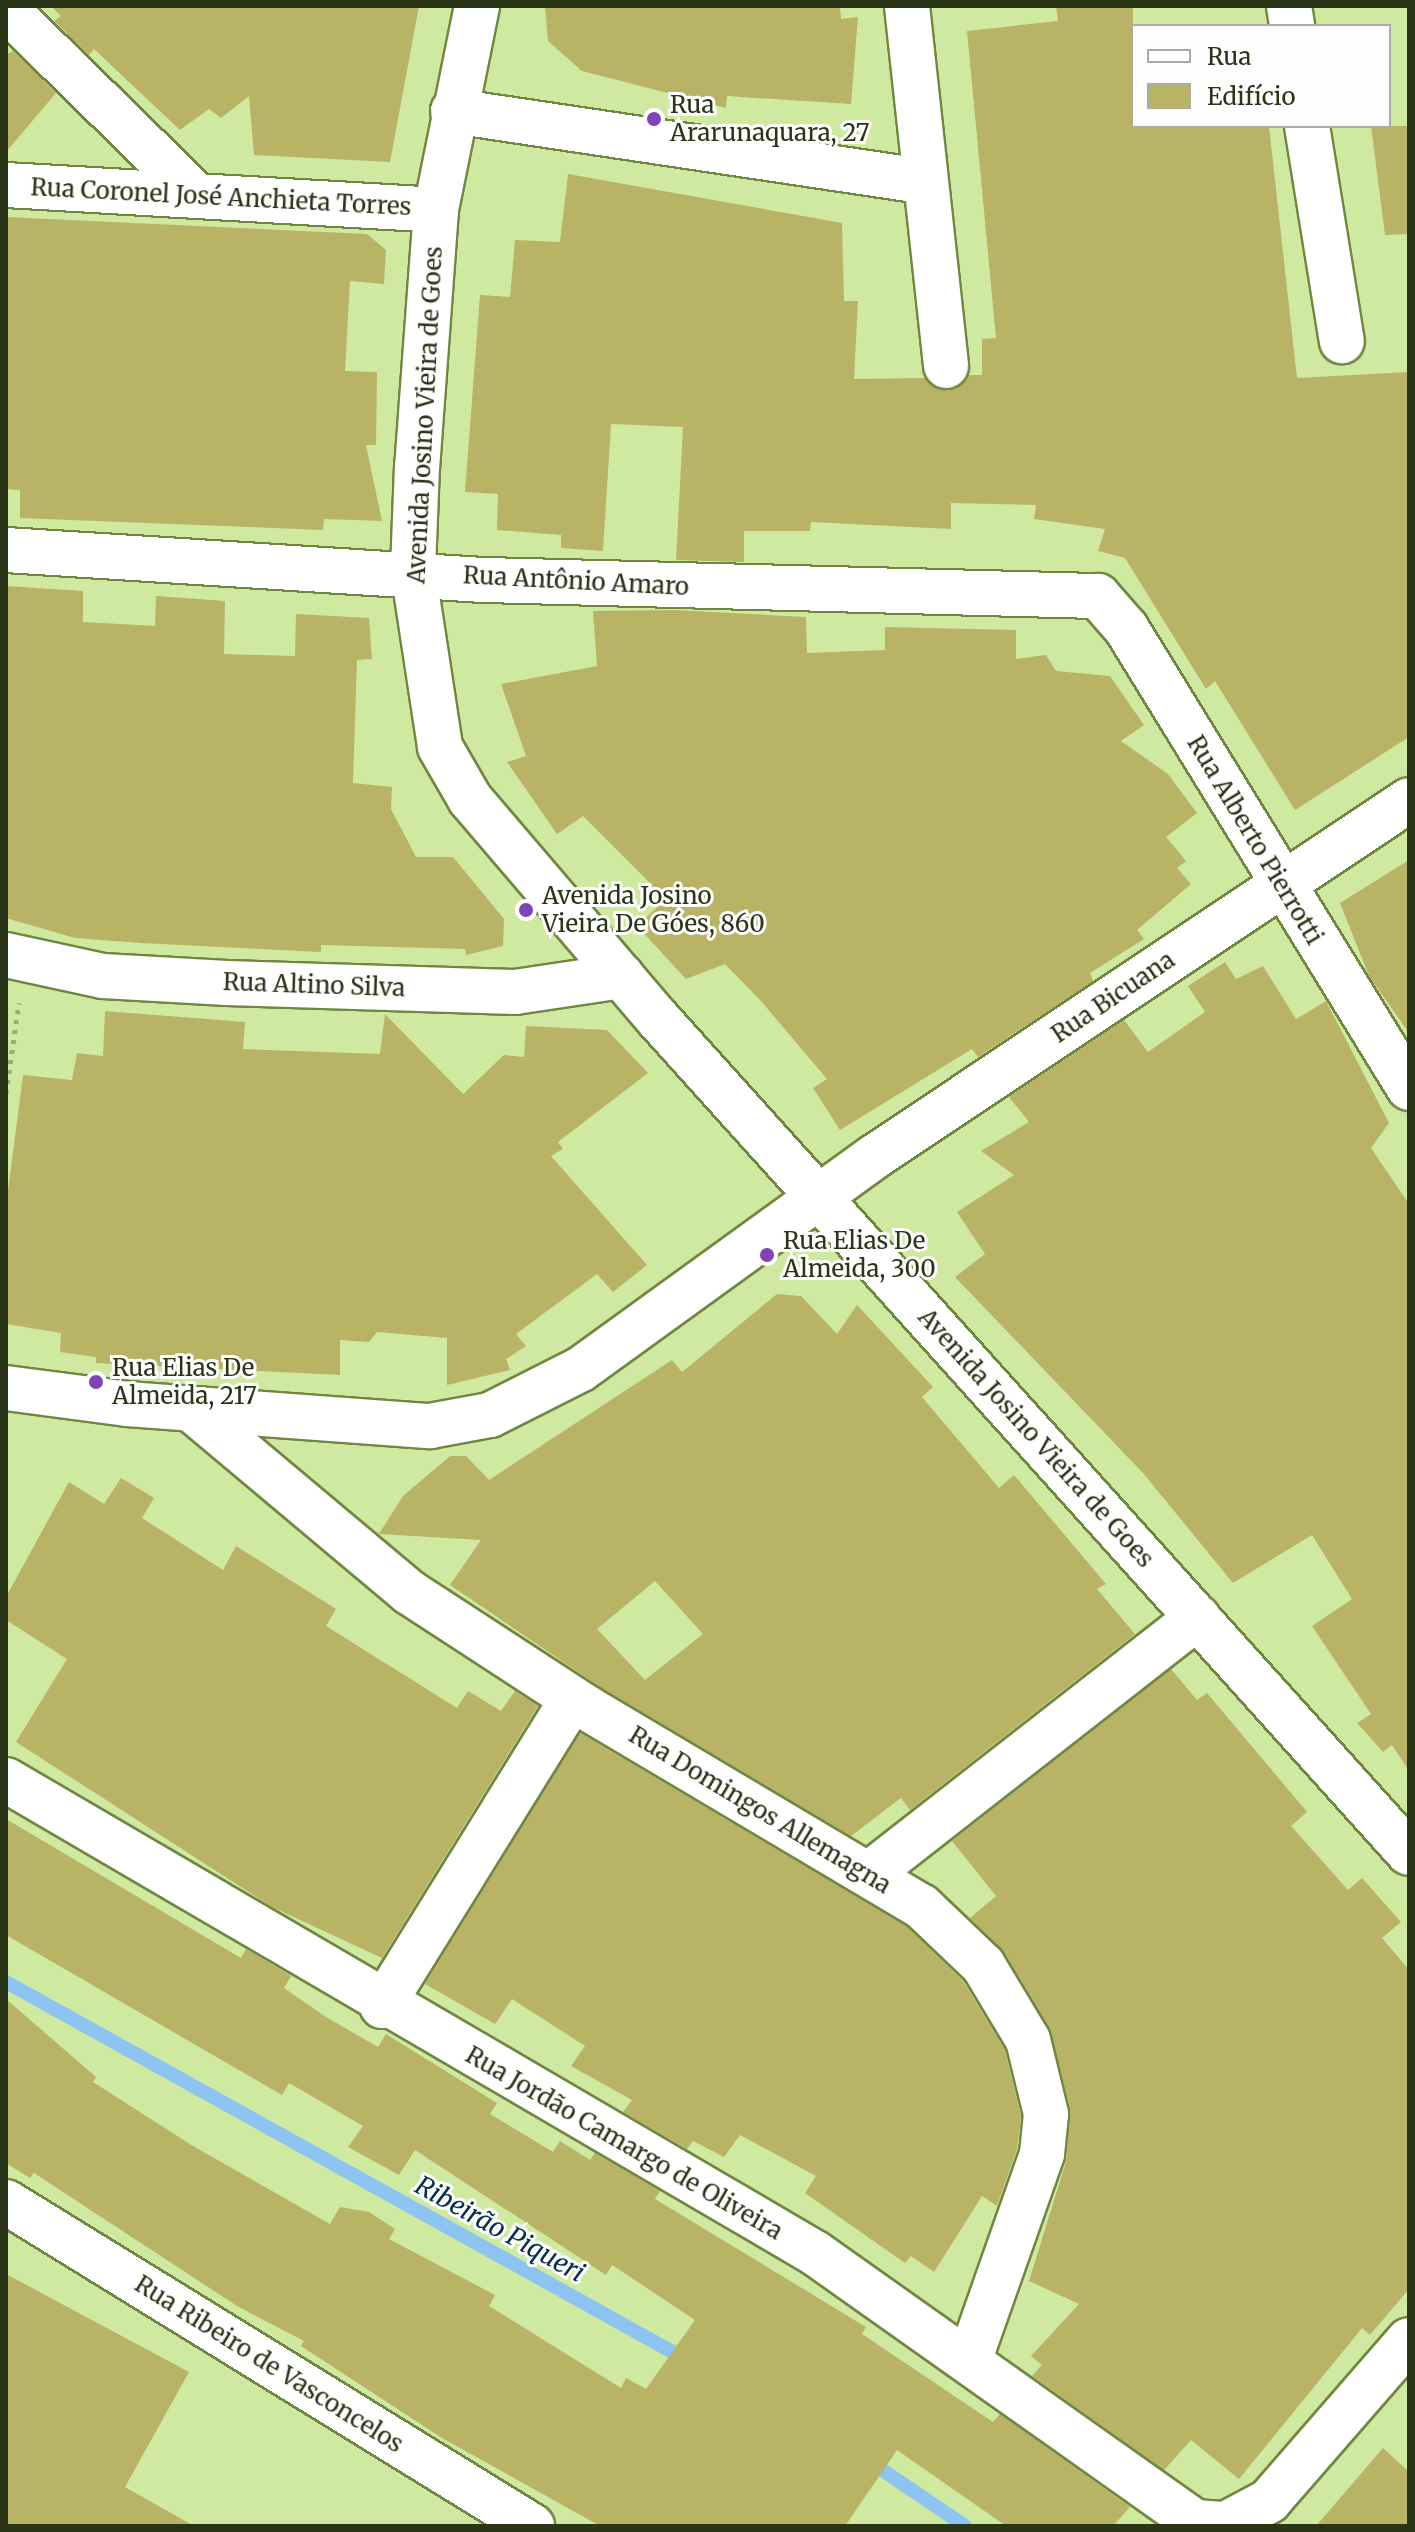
<!DOCTYPE html>
<meta charset="utf-8">
<style>
body{margin:0}
#map{position:relative;width:1415px;height:2532px;overflow:hidden;background:#cfe9a0;font-family:Merriweather,serif}
div>[style]{position:absolute}
.stream>*{height:14px;margin:-7px;padding:0 7px;transform-origin:7px;border-radius:7px;background:#8dc4f1}
.building>*{inset:0;background:#b9b366}
.path>*{height:5px;margin-top:-2.5px;transform-origin:0;background:repeating-linear-gradient(90deg,#99ae73 0 4px,transparent 0 10px)}
.roads{filter:drop-shadow(2px 0 #708741) drop-shadow(-2px 0 #708741) drop-shadow(0 2px #708741) drop-shadow(0 -2px #708741)}
.minor>*{height:44px;margin:-22px;padding:0 22px;transform-origin:22px;border-radius:22px;background:#fff}
.dots>*{width:22px;height:22px;translate:-50% -50%;box-sizing:border-box;border:4px solid #fefefe;border-radius:50%}
span{translate:-50% -50%;white-space:nowrap;text-align:center;line-height:1.15;-webkit-text-stroke:6px #fefefe;paint-order:stroke}
.poi-label{font-size:24px;color:#2a3417}
.left{translate:0 -50%;text-align:left}
.street-label{font-size:24px;color:#2a3417}
.water-label{font-size:26px;color:#042f4d;font-style:italic}
.frame{position:absolute;inset:0;border:8px solid #2a3417;pointer-events:none}
.legend{position:absolute;left:1131px;top:24px;width:260px;height:104px;box-sizing:border-box;background:#fefefe;border:2px solid #a9ada2;margin:0;padding:10px 14px;list-style:none;font-size:24px;color:#2a3417}
.legend li{display:flex;align-items:center;gap:16px;height:40px}
.legend b{width:40px;border:2px solid #a9ada2}
</style>
<div id="map">
<div class="stream">
<div style="left:6px;top:1982px;width:779px;rotate:29.03deg"></div>
<div style="left:869px;top:2461px;width:116px;rotate:34.1deg"></div>
</div>
<div class="building">
<div style="clip-path:polygon(51px 6px,419px 6px,390px 162px,254px 155px,249px 96px,221px 118px,209px 109px,180px 130px,94px 49px,89px 55px,54px 21px,61px 16px)"></div>
<div style="clip-path:polygon(545px 6px,840px 6px,841px 19px,858px 17px,851px 104px,727px 96px,726px 108px,582px 71px,548px 41px)"></div>
<div style="clip-path:polygon(1056px 6px,1133px 6px,1133px 126px,1269px 126px,1297px 378px,1409px 372px,1409px 737px,1295px 810px,1215px 681px,1206px 689px,1125px 558px,1098px 551px,1105px 529px,1034px 519px,1036px 505px,951px 503px,951px 529px,811px 522px,810px 531px,744px 531px,744px 562px,676px 560px,683px 427px,611px 424px,603px 551px,561px 548px,561px 535px,497px 530px,498px 494px,465px 492px,480px 295px,510px 297px,515px 240px,560px 242px,568px 174px,842px 223px,844px 301px,858px 301px,854px 379px,924px 378px,948px 391px,969px 375px,982px 375px,982px 339px,996px 338px,967px 31px,1058px 21px)"></div>
<div style="clip-path:polygon(13px 51px,56px 93px,6px 152px,6px 55px)"></div>
<div style="clip-path:polygon(1371px 126px,1409px 126px,1409px 234px,1385px 235px)"></div>
<div style="clip-path:polygon(6px 217px,367px 234px,386px 250px,384px 284px,350px 281px,345px 371px,377px 372px,376px 445px,366px 445px,382px 521px,324px 519px,323px 530px,20px 518px,20px 490px,6px 489px)"></div>
<div style="clip-path:polygon(6px 586px,83px 591px,83px 622px,155px 626px,156px 596px,225px 601px,224px 654px,295px 656px,296px 614px,369px 618px,372px 659px,357px 660px,353px 783px,392px 787px,391px 809px,416px 857px,453px 857px,504px 919px,503px 946px,466px 955px,465px 949px,321px 945px,321px 952px,141px 943px,75px 938px,6px 918px)"></div>
<div style="clip-path:polygon(674px 610px,806px 617px,807px 653px,885px 650px,885px 627px,1016px 630px,1016px 659px,1046px 655px,1056px 671px,1110px 676px,1144px 725px,1121px 741px,1168px 774px,1197px 813px,1166px 837px,1186px 861px,1177px 868px,1191px 884px,1137px 930px,1144px 939px,1090px 973px,1093px 981px,978px 1057px,972px 1049px,840px 1130px,813px 1088px,827px 1079px,761px 1001px,725px 964px,686px 979px,637px 926px,666px 899px,583px 816px,557px 834px,507px 762px,526px 756px,501px 684px,597px 666px,593px 611px)"></div>
<div style="clip-path:polygon(1409px 860px,1409px 1033px,1369px 976px,1340px 903px)"></div>
<div style="clip-path:polygon(1225px 962px,1236px 979px,1263px 966px,1296px 1019px,1326px 1001px,1389px 1123px,1371px 1148px,1409px 1204px,1409px 1771px,1392px 1745px,1383px 1752px,1357px 1723px,1371px 1714px,1312px 1626px,1352px 1599px,1312px 1535px,1233px 1583px,1143px 1473px,955px 1277px,985px 1254px,957px 1212px,1014px 1175px,981px 1151px,1029px 1122px,1009px 1097px,1124px 1020px,1148px 1052px,1205px 1012px,1188px 986px)"></div>
<div style="clip-path:polygon(105px 1011px,245px 1022px,243px 1049px,380px 1054px,385px 1014px,463px 1094px,504px 1055px,524px 1057px,526px 1026px,607px 1030px,648px 1073px,558px 1142px,563px 1149px,551px 1156px,647px 1265px,613px 1292px,597px 1274px,516px 1334px,526px 1346px,506px 1359px,510px 1370px,447px 1385px,447px 1338px,377px 1332px,369px 1342px,340px 1340px,340px 1375px,96px 1363px,96px 1357px,60px 1352px,61px 1333px,6px 1324px,6px 1206px,23px 1075px,72px 1080px,77px 1053px,103px 1056px)"></div>
<div style="clip-path:polygon(evenodd,777px 1294px,801px 1296px,837px 1334px,857px 1305px,933px 1387px,922px 1397px,999px 1488px,1014px 1475px,1106px 1584px,1097px 1589px,1135px 1634px,910px 1810px,901px 1798px,851px 1836px,600px 1687px,450px 1585px,481px 1540px,379px 1534px,403px 1496px,450px 1456px,466px 1456px,489px 1480px,672px 1360px,682px 1372px,777px 1294px,655px 1581px,703px 1634px,645px 1680px,597px 1629px,655px 1581px)"></div>
<div style="clip-path:polygon(121px 1478px,154px 1498px,142px 1518px,223px 1570px,236px 1546px,336px 1609px,326px 1626px,457px 1708px,468px 1691px,501px 1711px,515px 1691px,538px 1706px,382px 1958px,272px 1907px,16px 1742px,67px 1659px,6px 1620px,6px 1597px,69px 1482px,104px 1504px)"></div>
<div style="clip-path:polygon(1171px 1669px,1197px 1700px,1207px 1693px,1307px 1812px,1291px 1826px,1348px 1890px,1362px 1878px,1401px 1922px,1382px 1938px,1409px 1970px,1409px 2289px,1370px 2335px,1362px 2328px,1239px 2479px,1191px 2440px,1164px 2470px,1032px 2376px,1042px 2365px,1031px 2356px,1079px 2304px,1029px 2281px,1066px 2162px,1070px 2108px,1049px 2027px,1004px 1952px,970px 1918px,996px 1896px,952px 1841px)"></div>
<div style="clip-path:polygon(580px 1733px,906px 1926px,963px 1981px,1005px 2050px,1021px 2116px,1017px 2149px,997px 2206px,982px 2196px,934px 2272px,911px 2256px,905px 2263px,805px 2193px,816px 2176px,740px 2135px,724px 2157px,693px 2141px,687px 2149px,623px 2112px,632px 2100px,571px 2066px,585px 2046px,512px 1999px,495px 2024px,425px 1984px)"></div>
<div style="clip-path:polygon(6px 1819px,241px 1958px,246px 1949px,291px 1976px,284px 1988px,326px 2017px,378px 2047px,386px 2034px,497px 2103px,490px 2114px,553px 2152px,560px 2141px,590px 2160px,595px 2153px,660px 2191px,655px 2199px,866px 2327px,862px 2334px,993px 2422px,1000px 2414px,1130px 2507px,1113px 2526px,1006px 2526px,897px 2450px,845px 2526px,600px 2526px,442px 2438px,301px 2346px,304px 2341px,237px 2306px,34px 2173px,30px 2178px,6px 2163px,6px 1999px,96px 2077px,93px 2082px,193px 2146px,330px 2224px,340px 2207px,369px 2212px,395px 2229px,389px 2239px,495px 2295px,489px 2306px,621px 2388px,626px 2378px,646px 2389px,695px 2320px,612px 2265px,606px 2275px,415px 2150px,399px 2175px,348px 2147px,363px 2126px,289px 2083px,282px 2095px,6px 1935px)"></div>
<div style="clip-path:polygon(6px 2274px,189px 2372px,125px 2487px,194px 2526px,6px 2526px)"></div>
<div style="clip-path:polygon(1383px 2448px,1409px 2472px,1409px 2526px,1316px 2526px)"></div>
</div>
<div class="path">
<div style="left:6px;top:1093px;width:91px;rotate:-81.8deg"></div>
</div>
<div class="roads">
<div class="minor">
<div style="left:477px;top:6px;width:208px;rotate:101.4deg"></div>
<div style="left:436px;top:210px;width:257px;rotate:94.2deg"></div>
<div style="left:417px;top:466px;width:104px;rotate:92.2deg"></div>
<div style="left:413px;top:570px;width:179px;rotate:81.3deg"></div>
<div style="left:440px;top:747px;width:60px;rotate:60deg"></div>
<div style="left:470px;top:799px;width:289px;rotate:49.5deg"></div>
<div style="left:658px;top:1019px;width:1122px;rotate:48deg"></div>
<div style="left:907px;top:6px;width:362px;rotate:83.8deg"></div>
<div style="left:1289px;top:6px;width:20px;rotate:81deg"></div>
<div style="left:6px;top:9px;width:264px;rotate:44.4deg"></div>
<div style="left:453px;top:111px;width:476px;rotate:8.5deg"></div>
<div style="left:1307px;top:126px;width:218px;rotate:80.8deg"></div>
<div style="left:6px;top:185px;width:431px;rotate:3.3deg"></div>
<div style="left:6px;top:550px;width:480px;rotate:3.6deg"></div>
<div style="left:485px;top:580px;width:613px;rotate:1.5deg"></div>
<div style="left:1098px;top:596px;width:43px;rotate:48.8deg"></div>
<div style="left:1126px;top:628px;width:540px;rotate:58.4deg"></div>
<div style="left:6px;top:955px;width:99px;rotate:12.2deg"></div>
<div style="left:103px;top:976px;width:124px;rotate:3.2deg"></div>
<div style="left:227px;top:983px;width:288px;rotate:1.8deg"></div>
<div style="left:515px;top:992px;width:108px;rotate:-8.5deg"></div>
<div style="left:6px;top:1388px;width:122px;rotate:7.5deg"></div>
<div style="left:127px;top:1404px;width:304px;rotate:4.2deg"></div>
<div style="left:430px;top:1426px;width:61px;rotate:-10.4deg"></div>
<div style="left:490px;top:1415px;width:102px;rotate:-26.8deg"></div>
<div style="left:581px;top:1369px;width:362px;rotate:-35.9deg"></div>
<div style="left:874px;top:1157px;width:643px;rotate:-33.71deg"></div>
<div style="left:191px;top:1409px;width:285px;rotate:40deg"></div>
<div style="left:409px;top:1592px;width:212px;rotate:33.1deg"></div>
<div style="left:587px;top:1708px;width:388px;rotate:30.7deg"></div>
<div style="left:921px;top:1906px;width:86px;rotate:43.6deg"></div>
<div style="left:983px;top:1965px;width:87px;rotate:59deg"></div>
<div style="left:1028px;top:2040px;width:76px;rotate:76.3deg"></div>
<div style="left:1046px;top:2114px;width:40px;rotate:95.7deg"></div>
<div style="left:1042px;top:2154px;width:219px;rotate:109.4deg"></div>
<div style="left:6px;top:1780px;width:937px;rotate:30.31deg"></div>
<div style="left:815px;top:2253px;width:466px;rotate:35.3deg"></div>
<div style="left:1195px;top:2522px;width:31px;rotate:4deg"></div>
<div style="left:1226px;top:2524px;width:49px;rotate:-28.1deg"></div>
<div style="left:1269px;top:2501px;width:213px;rotate:-49deg"></div>
<div style="left:869px;top:1874px;width:417px;rotate:-38deg"></div>
<div style="left:382px;top:2006px;width:361px;rotate:-58.2deg"></div>
<div style="left:6px;top:2202px;width:618px;rotate:31.63deg"></div>
</div>
</div>
<div class="dots">
<div style="left:654px;top:119px;background:#8044b9"></div>
<div style="left:526px;top:910px;background:#8044b9"></div>
<div style="left:767px;top:1255px;background:#8044b9"></div>
<div style="left:96px;top:1382px;background:#8044b9"></div>
</div>
<div class="poi-label">
<span class="left" style="left:670px;top:119px">Rua<br>Ararunaquara, 27</span>
<span class="left" style="left:542px;top:910px">Avenida Josino<br>Vieira De Góes, 860</span>
<span class="left" style="left:783px;top:1255px">Rua Elias De<br>Almeida, 300</span>
<span class="left" style="left:112px;top:1382px">Rua Elias De<br>Almeida, 217</span>
</div>
<div class="street-label">
<span style="left:221px;top:197px;rotate:3deg">Rua Coronel José Anchieta Torres</span>
<span style="left:425px;top:415px;rotate:-87deg">Avenida Josino Vieira de Goes</span>
<span style="left:576px;top:581px;rotate:3deg">Rua Antônio Amaro</span>
<span style="left:1255px;top:840px;rotate:59deg">Rua Alberto Pierrotti</span>
<span style="left:314px;top:985px;rotate:2deg">Rua Altino Silva</span>
<span style="left:1113px;top:997px;rotate:-34deg">Rua Bicuana</span>
<span style="left:1036px;top:1438px;rotate:48deg">Avenida Josino Vieira de Goes</span>
<span style="left:760px;top:1810px;rotate:31deg">Rua Domingos Allemagna</span>
<span style="left:624px;top:2143px;rotate:30deg">Rua Jordão Camargo de Oliveira</span>
<span style="left:269px;top:2364px;rotate:32deg">Rua Ribeiro de Vasconcelos</span>
</div>
<div class="water-label">
<span style="left:500px;top:2229px;rotate:29deg">Ribeirão Piqueri</span>
</div>
<div class="frame"></div>
<ul class="legend">
<li><b style="height:10px;background:#fff"></b>Rua</li>
<li><b style="height:22px;background:#b9b366"></b>Edifício</li>
</ul>
</div>
